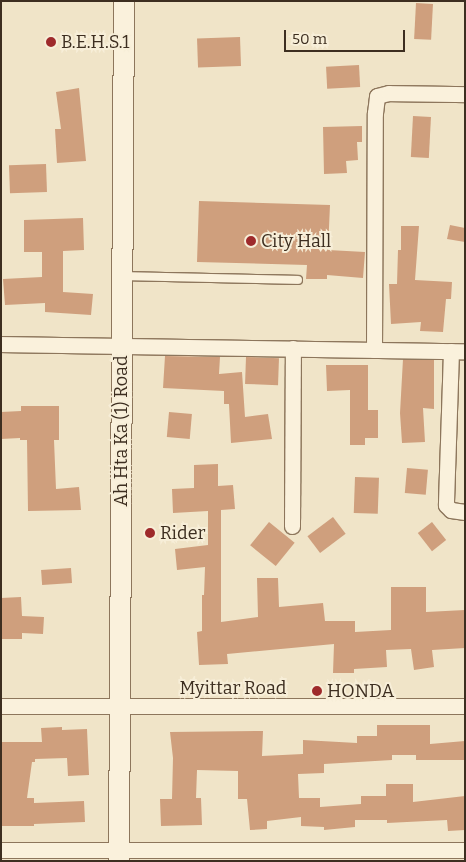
<!DOCTYPE html>
<style>
body{margin:0}
#map{position:relative;width:466px;height:862px;overflow:hidden;background:#f0e4c8;font-family:Bitter,serif}
div>[style]{position:absolute}
.building>*{inset:0;background:#cf9f7d;transform-origin:0 0}
.roads{filter:drop-shadow(1px 0 #8d765c) drop-shadow(-1px 0 #8d765c) drop-shadow(0 1px #8d765c) drop-shadow(0 -1px #8d765c)}
.lane>*{height:8px;margin:-4px;padding:0 4px;transform-origin:4px;border-radius:4px;background:#faf1dc}
.street>*{height:15px;margin:-7.5px;padding:0 7.5px;transform-origin:7.5px;border-radius:7.5px;background:#faf1dc}
.secondary>*{height:20px;margin:-10px;padding:0 10px;transform-origin:10px;border-radius:10px;background:#faf1dc}
.dots>*{width:14px;height:14px;translate:-50% -50%;box-sizing:border-box;border:2px solid #f7eed8;border-radius:50%}
span{translate:-50% -50%;white-space:nowrap;text-align:center;line-height:1.15;-webkit-text-stroke:4px #f7eed8;paint-order:stroke}
.poi-label{font-size:18px;color:#3d2e20}
.left{translate:0 -50%;text-align:left}
.street-label{font-size:18px;color:#3d2e20}
.frame{position:absolute;inset:0;border:2px solid #3d2e20;pointer-events:none}
.scale{position:absolute;left:284px;top:30px;width:121px;height:22px;box-sizing:border-box;border:2px solid #3d2e20;border-top:0;padding-left:6px;font-size:15px;line-height:18px;white-space:nowrap;color:#3d2e20;-webkit-text-stroke:4px #f7eed8;paint-order:stroke}
</style>
<div id="map">
<div class="building">
<div style="left:416px;top:3px;width:17px;height:36px;rotate:3deg"></div>
<div style="left:240px;top:37px;width:29px;height:43px;rotate:88deg"></div>
<div style="left:359px;top:65px;width:22px;height:33px;rotate:87deg"></div>
<div style="clip-path:polygon(79px 88px,86px 161px,57px 163px,55px 129px,61px 129px,56px 92px)"></div>
<div style="left:413px;top:116px;width:18px;height:41px;rotate:3deg"></div>
<div style="clip-path:polygon(362px 126px,362px 142px,357px 142px,358px 160px,346px 161px,347px 173px,324px 174px,323px 127px)"></div>
<div style="left:46px;top:164px;width:28px;height:37px;rotate:88deg"></div>
<div style="clip-path:polygon(199px 201px,330px 205px,328px 250px,365px 252px,363px 278px,327px 275px,327px 279px,306px 279px,307px 265px,197px 262px)"></div>
<div style="clip-path:polygon(83px 218px,84px 250px,63px 251px,63px 292px,93px 294px,91px 315px,45px 312px,45px 303px,5px 305px,3px 279px,42px 277px,42px 252px,24px 252px,24px 220px)"></div>
<div style="clip-path:polygon(450px 225px,465px 228px,465px 242px,447px 239px)"></div>
<div style="clip-path:polygon(401px 226px,419px 226px,415px 280px,452px 282px,451px 299px,446px 299px,443px 332px,420px 331px,421px 322px,391px 324px,389px 284px,397px 284px,398px 250px,401px 250px)"></div>
<div style="clip-path:polygon(165px 356px,220px 357px,219px 374px,242px 372px,245px 417px,268px 414px,272px 439px,231px 443px,229px 404px,224px 404px,224px 391px,163px 388px)"></div>
<div style="left:246px;top:357px;width:33px;height:27px;rotate:2deg"></div>
<div style="clip-path:polygon(403px 359px,434px 360px,434px 409px,423px 408px,425px 442px,402px 443px,400px 413px)"></div>
<div style="clip-path:polygon(326px 365px,368px 365px,368px 410px,378px 410px,378px 438px,365px 438px,365px 445px,350px 445px,350px 390px,327px 391px)"></div>
<div style="clip-path:polygon(21px 406px,59px 406px,59px 440px,54px 440px,56px 489px,79px 487px,81px 510px,28px 511px,27px 440px,20px 440px,20px 438px,1px 439px,1px 412px,21px 411px)"></div>
<div style="left:169px;top:412px;width:23px;height:25px;rotate:5deg"></div>
<div style="clip-path:polygon(218px 464px,218px 486px,233px 485px,235px 509px,221px 510px,221px 622px,258px 617px,257px 578px,278px 578px,279px 607px,323px 603px,325px 621px,355px 621px,355px 632px,391px 630px,391px 587px,426px 587px,426px 612px,465px 610px,465px 648px,432px 650px,434px 667px,414px 670px,411px 649px,386px 650px,387px 667px,354px 669px,354px 673px,333px 673px,334px 644px,227px 654px,228px 664px,199px 665px,197px 632px,202px 631px,202px 595px,204px 595px,205px 567px,177px 570px,175px 549px,208px 545px,208px 511px,173px 513px,172px 489px,194px 488px,194px 465px)"></div>
<div style="left:407px;top:468px;width:21px;height:25px;rotate:5deg"></div>
<div style="left:355px;top:477px;width:24px;height:36px;rotate:2deg"></div>
<div style="left:333px;top:517px;width:21px;height:32px;rotate:53deg"></div>
<div style="left:269px;top:522px;width:33px;height:30px;rotate:39deg"></div>
<div style="left:432px;top:522px;width:23px;height:18px;rotate:52deg"></div>
<div style="left:71px;top:568px;width:15px;height:30px;rotate:86deg"></div>
<div style="clip-path:polygon(21px 597px,22px 616px,44px 617px,43px 634px,22px 633px,22px 639px,1px 639px,1px 598px)"></div>
<div style="clip-path:polygon(377px 725px,430px 725px,430px 744px,465px 741px,465px 760px,416px 760px,416px 755px,392px 755px,392px 760px,324px 764px,324px 773px,298px 774px,299px 798px,320px 798px,320px 807px,361px 804px,361px 796px,386px 796px,386px 784px,413px 784px,413px 802px,465px 796px,465px 830px,448px 831px,447px 820px,387px 823px,387px 820px,355px 820px,355px 827px,324px 830px,324px 827px,301px 826px,301px 817px,267px 821px,267px 829px,250px 830px,247px 799px,238px 799px,238px 771px,197px 770px,196px 798px,201px 798px,202px 825px,161px 826px,160px 799px,172px 799px,173px 758px,170px 732px,263px 731px,262px 756px,303px 754px,303px 740px,357px 743px,357px 736px,377px 736px)"></div>
<div style="clip-path:polygon(62px 727px,62px 730px,87px 729px,89px 775px,68px 776px,67px 758px,35px 759px,35px 762px,32px 762px,27px 798px,34px 798px,34px 803px,84px 801px,85px 822px,34px 824px,34px 826px,1px 826px,1px 742px,42px 742px,41px 728px)"></div>
</div>
<div class="roads">
<div class="lane">
<div style="left:124px;top:276px;width:174px;rotate:1.3deg"></div>
</div>
<div class="street">
<div style="left:1px;top:344px;width:464px;rotate:0.9deg"></div>
<div style="left:374px;top:350px;width:237px;rotate:-89.8deg"></div>
<div style="left:375px;top:113px;width:17px;rotate:-83deg"></div>
<div style="left:377px;top:96px;width:12px;rotate:-14deg"></div>
<div style="left:389px;top:93px;width:76px;rotate:0.8deg"></div>
<div style="left:451px;top:351px;width:154px;rotate:91.9deg"></div>
<div style="left:446px;top:505px;width:7px;rotate:45deg"></div>
<div style="left:451px;top:510px;width:14px;rotate:8deg"></div>
<div style="left:292px;top:526px;width:178px;rotate:-89.7deg"></div>
<div style="left:1px;top:706px;width:464px"></div>
<div style="left:1px;top:850px;width:464px"></div>
</div>
<div class="secondary">
<div style="left:119px;top:861px;width:860px;rotate:-89.67deg"></div>
</div>
</div>
<div class="dots">
<div style="left:51px;top:42px;background:#9e2a2b"></div>
<div style="left:251px;top:241px;background:#9e2a2b"></div>
<div style="left:150px;top:533px;background:#9e2a2b"></div>
<div style="left:317px;top:691px;background:#9e2a2b"></div>
</div>
<div class="poi-label">
<span class="left" style="left:61px;top:42px">B.E.H.S.1</span>
<span class="left" style="left:261px;top:241px">City Hall</span>
<span class="left" style="left:160px;top:533px">Rider</span>
<span class="left" style="left:327px;top:691px">HONDA</span>
</div>
<div class="street-label">
<span style="left:121px;top:431px;rotate:-90deg">Ah Hta Ka (1) Road</span>
<span style="left:233px;top:688px">Myittar Road</span>
</div>
<div class="frame"></div>
<div class="scale">50 m</div>
</div>
